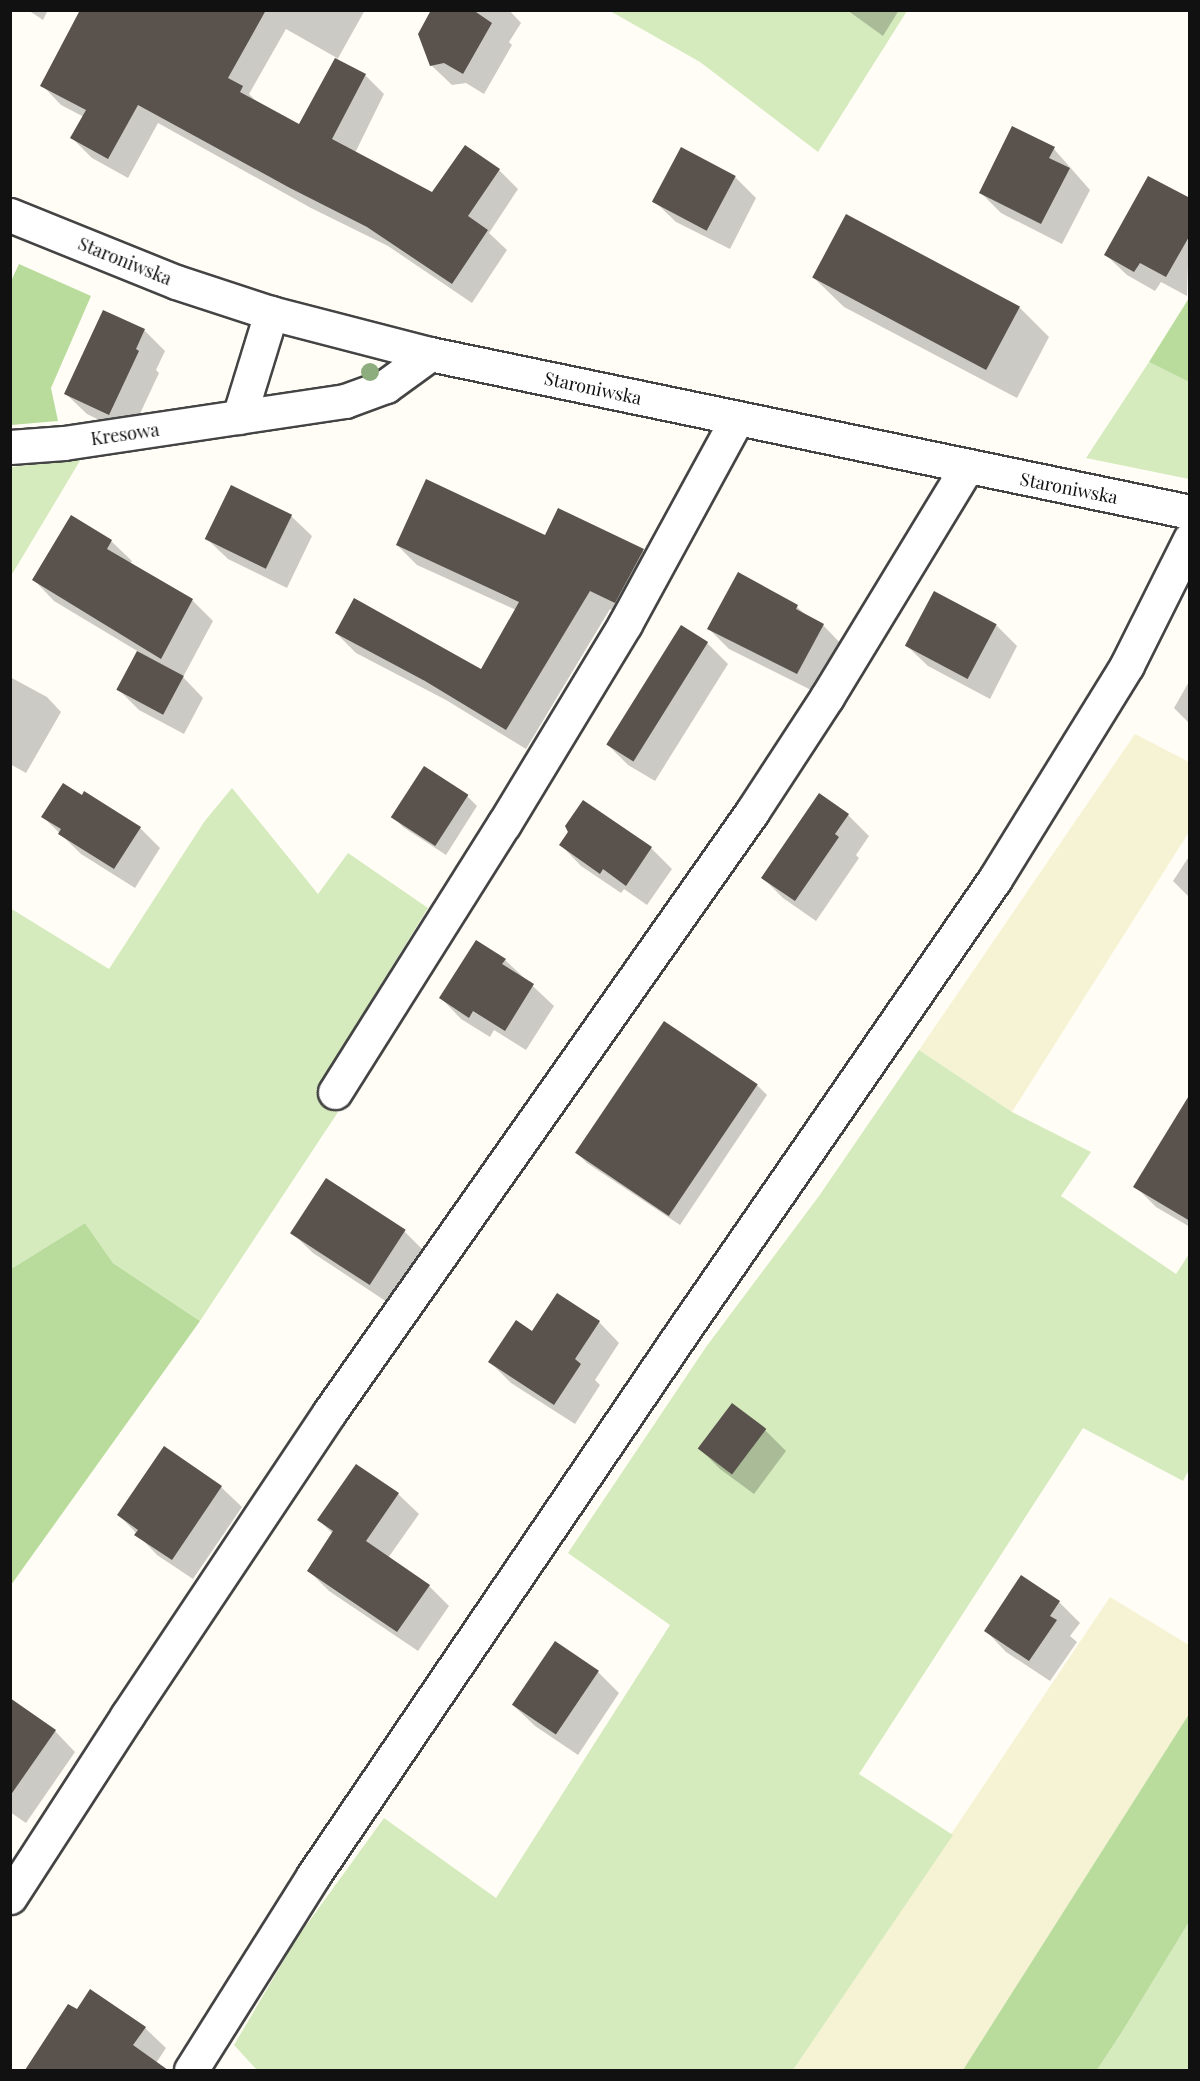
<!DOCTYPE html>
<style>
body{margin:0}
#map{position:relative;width:1200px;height:2081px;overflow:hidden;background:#fffdf5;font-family:"Playfair Display",serif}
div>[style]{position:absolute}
.farmland>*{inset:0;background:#f6f3d4}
.green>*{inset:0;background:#d5ebbd}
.forest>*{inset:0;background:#b9dc9c}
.shadow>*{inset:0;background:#0003}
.building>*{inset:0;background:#5a524d;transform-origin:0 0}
.roads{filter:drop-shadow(2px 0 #444) drop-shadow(-2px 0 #444) drop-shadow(0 2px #444) drop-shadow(0 -2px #444)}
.minor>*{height:33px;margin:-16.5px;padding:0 16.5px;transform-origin:16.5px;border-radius:16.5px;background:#fff}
.tertiary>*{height:33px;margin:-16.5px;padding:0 16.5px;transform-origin:16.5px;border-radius:16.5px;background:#fff}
.trees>*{width:18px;height:18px;margin:-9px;border-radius:50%;background:#8dad7f}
span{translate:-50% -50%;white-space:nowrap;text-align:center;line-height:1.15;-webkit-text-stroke:6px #fff;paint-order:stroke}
.street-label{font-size:18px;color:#111}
.frame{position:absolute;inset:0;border:12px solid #111;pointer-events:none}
</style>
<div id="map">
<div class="farmland">
<div style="clip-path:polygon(1135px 734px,1189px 762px,1189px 832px,1012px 1112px,919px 1050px)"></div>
<div style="clip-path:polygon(1110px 1597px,1189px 1645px,1189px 1714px,963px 2070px,793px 2070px)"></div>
</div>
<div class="green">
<div style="clip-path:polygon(610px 11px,907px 11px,818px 152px,700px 62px)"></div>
<div style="clip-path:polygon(1149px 362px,1189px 382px,1189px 479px,1086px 458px)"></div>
<div style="clip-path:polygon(81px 459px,11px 576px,11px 467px)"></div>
<div style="clip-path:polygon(232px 788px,318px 894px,348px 853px,428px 908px,316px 1090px,338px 1112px,200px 1321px,113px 1263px,85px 1223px,11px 1269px,10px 908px,109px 969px,204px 822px)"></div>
<div style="clip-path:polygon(919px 1050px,1012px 1112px,1091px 1152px,1061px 1196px,1176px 1274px,1189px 1254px,1189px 1470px,1183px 1481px,1083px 1428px,859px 1774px,953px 1835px,793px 2070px,257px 2070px,234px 2045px,297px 1938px,384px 1818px,496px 1898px,670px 1625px,568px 1553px,706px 1347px,819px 1196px)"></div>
<div style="clip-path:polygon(1189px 1922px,1189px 2070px,1097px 2070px,1122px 2032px)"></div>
</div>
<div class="forest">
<div style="clip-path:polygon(19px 264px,91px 296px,51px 388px,58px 421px,11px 425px,10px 283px)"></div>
<div style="clip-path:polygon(1189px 298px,1189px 382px,1149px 362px)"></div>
<div style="clip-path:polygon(85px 1223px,113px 1263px,200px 1321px,11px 1585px,11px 1269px)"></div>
<div style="clip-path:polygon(1189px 1714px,1189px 1922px,1122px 2032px,1097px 2070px,963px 2070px)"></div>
</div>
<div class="shadow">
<div style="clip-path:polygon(28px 10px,48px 10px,43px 20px)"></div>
<div style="clip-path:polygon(evenodd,123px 10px,365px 10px,337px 60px,365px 75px,384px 94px,355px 153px,432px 194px,499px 170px,518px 189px,489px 233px,507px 250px,472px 303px,388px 246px,311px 208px,158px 123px,128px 178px,92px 158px,72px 138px,84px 117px,61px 105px,42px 85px,123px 10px,286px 29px,337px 58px,299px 126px,259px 104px,249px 94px,286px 29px)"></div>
<div style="clip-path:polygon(433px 10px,509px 10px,521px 23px,509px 42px,512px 45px,484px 94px,466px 83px,452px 85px,431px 65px)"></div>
<div style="clip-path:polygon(847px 10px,899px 10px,883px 36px)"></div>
<div style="clip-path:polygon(1054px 149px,1090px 190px,1062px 244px,1001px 213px,981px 193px)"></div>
<div style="clip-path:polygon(735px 177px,756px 198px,730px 249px,676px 222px,655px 202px)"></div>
<div style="clip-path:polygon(1190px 200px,1187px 296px,1161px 282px,1155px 291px,1127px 275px,1106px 255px)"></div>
<div style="clip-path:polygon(814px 278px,1019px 307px,1049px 337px,1017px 398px,844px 307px)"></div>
<div style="clip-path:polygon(144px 330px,165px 351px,156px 370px,159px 373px,130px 435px,87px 414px,66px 394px)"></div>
<div style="clip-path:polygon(559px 510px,643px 551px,663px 570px,635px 622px,610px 609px,526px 749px,446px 700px,356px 653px,336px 633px,481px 671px,516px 610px,417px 565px,397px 545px,546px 537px)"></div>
<div style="clip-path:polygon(291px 516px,312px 536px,287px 588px,228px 559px,207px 539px)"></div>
<div style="clip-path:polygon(111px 541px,132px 561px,130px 564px,192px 600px,213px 621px,183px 677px,203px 698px,184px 734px,139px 710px,119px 690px,139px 652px,54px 601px,34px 580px)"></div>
<div style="clip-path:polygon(739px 574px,797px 607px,807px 616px,823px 625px,843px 646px,817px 693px,729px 649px,708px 628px)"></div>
<div style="clip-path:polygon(935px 593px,997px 626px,1017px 646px,990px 699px,928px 666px,907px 646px)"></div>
<div style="clip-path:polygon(681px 627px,707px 643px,728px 664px,655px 781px,628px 765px,607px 744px)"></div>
<div style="clip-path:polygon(10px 677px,47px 697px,61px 712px,26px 773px,10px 764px)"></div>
<div style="clip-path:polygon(1190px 680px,1190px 724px,1174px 708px)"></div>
<div style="clip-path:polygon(424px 768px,467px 796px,477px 806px,446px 855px,403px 827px,393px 817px)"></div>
<div style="clip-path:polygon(819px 795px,848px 815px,869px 836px,856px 855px,859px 858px,816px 921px,783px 898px,763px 878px)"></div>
<div style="clip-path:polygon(583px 802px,651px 848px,672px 869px,647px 905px,624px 889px,621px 893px,581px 866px,561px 845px)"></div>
<div style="clip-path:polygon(43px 817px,140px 828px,160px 848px,135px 888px,81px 854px)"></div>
<div style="clip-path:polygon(1190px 855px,1190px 898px,1173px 881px)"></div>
<div style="clip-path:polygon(505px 960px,554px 1006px,526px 1050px,494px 1030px,490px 1037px,461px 1019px,441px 998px)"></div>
<div style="clip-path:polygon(665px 1023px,757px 1085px,767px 1095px,680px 1225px,587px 1163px,577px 1153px)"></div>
<div style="clip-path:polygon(1190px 1101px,1190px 1227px,1156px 1207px,1135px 1186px)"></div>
<div style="clip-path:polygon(404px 1231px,424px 1251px,390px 1304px,313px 1253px,292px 1233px)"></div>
<div style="clip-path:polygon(599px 1322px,619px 1343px,595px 1380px,600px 1385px,575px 1424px,511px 1383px,490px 1362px,532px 1333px)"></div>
<div style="clip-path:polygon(732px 1405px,765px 1430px,786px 1451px,754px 1494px,720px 1469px,700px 1449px)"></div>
<div style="clip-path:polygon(164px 1449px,221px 1487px,242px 1507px,193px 1579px,157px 1555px,119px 1515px)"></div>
<div style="clip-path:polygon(398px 1494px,419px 1514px,388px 1558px,429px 1586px,449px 1606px,418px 1651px,329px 1591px,308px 1570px,333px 1534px,319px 1520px)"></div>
<div style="clip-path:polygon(1059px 1602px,1080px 1623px,1070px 1636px,1077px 1642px,1050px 1681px,1006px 1652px,986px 1631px)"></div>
<div style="clip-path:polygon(556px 1644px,598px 1672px,619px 1693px,578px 1755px,535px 1726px,514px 1706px)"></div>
<div style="clip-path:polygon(10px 1700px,55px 1731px,75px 1752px,26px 1823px,10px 1812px)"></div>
<div style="clip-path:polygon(77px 2011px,145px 2028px,166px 2048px,154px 2066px,159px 2070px,38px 2070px,31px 2064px)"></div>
</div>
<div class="building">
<div style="clip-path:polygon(80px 10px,266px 10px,228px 78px,243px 86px,240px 92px,299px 124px,335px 58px,366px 74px,332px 139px,432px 192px,465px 145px,500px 169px,468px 216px,488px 230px,452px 284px,367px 227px,290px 188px,138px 105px,108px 159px,70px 138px,86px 110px,40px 86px)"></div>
<div style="clip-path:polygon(431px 10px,473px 10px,492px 23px,463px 74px,444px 63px,430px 66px,418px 34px)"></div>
<div style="clip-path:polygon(1012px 126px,1055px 147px,1049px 158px,1070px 168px,1041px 224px,979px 193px)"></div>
<div style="left:681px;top:147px;width:62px;height:62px;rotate:28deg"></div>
<div style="clip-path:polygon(1148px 176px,1190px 198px,1190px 235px,1166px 277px,1140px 263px,1134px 272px,1104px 255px)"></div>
<div style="left:846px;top:214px;width:197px;height:72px;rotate:28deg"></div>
<div style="clip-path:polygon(103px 310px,145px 329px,136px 349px,139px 351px,109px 415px,64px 394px)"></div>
<div style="clip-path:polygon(426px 479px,545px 535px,558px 508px,644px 549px,615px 603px,590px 591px,506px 730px,425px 681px,335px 633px,354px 598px,481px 669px,519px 602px,396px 545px)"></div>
<div style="left:231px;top:485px;width:68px;height:60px;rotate:26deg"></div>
<div style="clip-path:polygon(71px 515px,112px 540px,107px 549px,193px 599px,161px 659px,32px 580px)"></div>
<div style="clip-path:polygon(738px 572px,798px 605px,796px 609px,824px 624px,797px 674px,707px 629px)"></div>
<div style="left:934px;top:591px;width:71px;height:62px;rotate:28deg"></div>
<div style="left:681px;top:625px;width:32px;height:141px;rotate:32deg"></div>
<div style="left:137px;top:651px;width:53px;height:44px;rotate:28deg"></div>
<div style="left:424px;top:766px;width:53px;height:61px;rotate:33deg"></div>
<div style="clip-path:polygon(63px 783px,82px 795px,84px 791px,141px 827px,114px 869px,58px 834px,61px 829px,41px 817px)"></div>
<div style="clip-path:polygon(819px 793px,849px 814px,835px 834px,839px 837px,795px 901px,761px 878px)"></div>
<div style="clip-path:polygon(583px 800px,652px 847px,626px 886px,603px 869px,600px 874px,559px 845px,568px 832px,565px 826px)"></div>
<div style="clip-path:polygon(476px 940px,506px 959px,502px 964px,534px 984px,505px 1031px,473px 1011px,469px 1018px,439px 998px)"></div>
<div style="left:664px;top:1021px;width:113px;height:159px;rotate:34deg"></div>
<div style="clip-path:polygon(1190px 1094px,1190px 1221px,1133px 1187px)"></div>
<div style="left:326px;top:1178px;width:95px;height:66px;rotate:33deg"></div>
<div style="clip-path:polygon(557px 1293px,600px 1321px,575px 1359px,581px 1364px,554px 1405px,488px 1362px,516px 1320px,532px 1331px)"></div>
<div style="left:732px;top:1403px;width:43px;height:57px;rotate:37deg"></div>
<div style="clip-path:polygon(164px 1446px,222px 1486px,172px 1560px,134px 1535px,138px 1530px,117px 1515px)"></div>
<div style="clip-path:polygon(356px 1464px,399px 1493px,366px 1541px,430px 1585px,397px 1632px,307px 1571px,333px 1531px,317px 1520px)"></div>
<div style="clip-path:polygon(1021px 1575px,1060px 1601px,1050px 1616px,1057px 1620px,1029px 1661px,984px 1631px)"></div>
<div style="left:555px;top:1641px;width:53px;height:77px;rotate:34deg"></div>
<div style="clip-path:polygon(10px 1698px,56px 1730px,10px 1796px)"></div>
<div style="clip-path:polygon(90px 1989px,146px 2027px,133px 2045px,168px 2070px,25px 2070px,68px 2004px,77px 2009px)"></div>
</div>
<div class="roads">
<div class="minor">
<div style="left:239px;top:417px;width:109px;rotate:-72.9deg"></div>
<div style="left:10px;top:447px;width:54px;rotate:-4.2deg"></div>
<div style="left:64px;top:443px;width:284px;rotate:-8.5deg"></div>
<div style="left:345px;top:401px;width:44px;rotate:-20.1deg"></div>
<div style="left:386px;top:386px;width:54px;rotate:-36deg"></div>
<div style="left:335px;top:1092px;width:317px;rotate:-57.8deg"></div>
<div style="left:504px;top:824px;width:234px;rotate:-58.8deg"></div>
<div style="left:625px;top:624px;width:234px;rotate:-61.4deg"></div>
<div style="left:10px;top:1897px;width:216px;rotate:-57.1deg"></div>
<div style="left:127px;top:1716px;width:364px;rotate:-56.3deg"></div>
<div style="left:329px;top:1413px;width:735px;rotate:-54.86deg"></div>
<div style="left:752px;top:812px;width:137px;rotate:-56.9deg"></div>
<div style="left:827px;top:697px;width:269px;rotate:-58.7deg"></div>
<div style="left:191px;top:2070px;width:229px;rotate:-57.8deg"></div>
<div style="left:313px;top:1876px;width:662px;rotate:-55.83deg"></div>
<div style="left:685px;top:1328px;width:546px;rotate:-55.38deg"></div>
<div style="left:995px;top:879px;width:251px;rotate:-58.3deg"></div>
<div style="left:1127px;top:665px;width:141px;rotate:-63.4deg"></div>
</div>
<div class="tertiary">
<div style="left:10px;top:215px;width:179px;rotate:22deg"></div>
<div style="left:176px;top:282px;width:100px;rotate:18.1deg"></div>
<div style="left:271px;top:313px;width:164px;rotate:14.5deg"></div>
<div style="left:430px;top:354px;width:776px;rotate:11.74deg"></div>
</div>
</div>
<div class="trees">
<div style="left:370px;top:372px"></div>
</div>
<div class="street-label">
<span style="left:125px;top:261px;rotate:22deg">Staroniwska</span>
<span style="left:593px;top:388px;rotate:12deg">Staroniwska</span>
<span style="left:125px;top:434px;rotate:-8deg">Kresowa</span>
<span style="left:1069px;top:488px;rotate:11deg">Staroniwska</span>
</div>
<div class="frame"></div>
</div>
